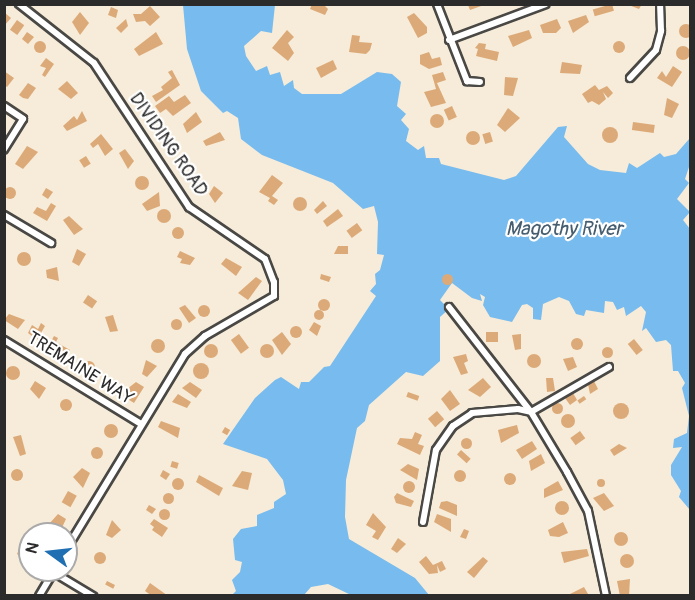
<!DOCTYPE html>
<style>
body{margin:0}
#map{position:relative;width:695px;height:600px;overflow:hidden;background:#f6ecd9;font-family:Pangolin,sans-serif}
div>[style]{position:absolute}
.water>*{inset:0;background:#78bbee}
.building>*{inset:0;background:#dcaa78;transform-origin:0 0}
.round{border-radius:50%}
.roads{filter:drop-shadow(2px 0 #494845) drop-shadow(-2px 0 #494845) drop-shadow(0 2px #494845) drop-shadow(0 -2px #494845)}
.street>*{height:6px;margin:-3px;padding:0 3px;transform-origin:3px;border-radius:3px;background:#fff}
span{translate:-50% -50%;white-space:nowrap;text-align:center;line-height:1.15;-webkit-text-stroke:4.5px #fff;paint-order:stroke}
.street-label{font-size:18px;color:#2b2b2b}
.water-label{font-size:20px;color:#465d6f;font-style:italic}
.frame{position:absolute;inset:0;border:6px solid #2b2b2b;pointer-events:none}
.north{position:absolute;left:18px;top:522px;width:60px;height:60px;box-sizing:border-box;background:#fff;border:2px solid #aaa;border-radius:50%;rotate:285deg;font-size:16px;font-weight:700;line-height:24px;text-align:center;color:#2b2b2b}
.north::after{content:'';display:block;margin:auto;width:21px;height:27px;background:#1f6fb2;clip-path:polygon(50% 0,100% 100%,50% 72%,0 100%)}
</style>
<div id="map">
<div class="water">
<div style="clip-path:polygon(183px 5px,275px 5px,272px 33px,261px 31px,244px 46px,246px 56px,256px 71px,267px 66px,270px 75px,280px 72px,284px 86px,293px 80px,294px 88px,302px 94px,341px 94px,377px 72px,392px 74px,401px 82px,397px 106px,406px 114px,401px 120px,409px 129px,406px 141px,418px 150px,424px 146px,426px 158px,439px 158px,441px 164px,504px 180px,516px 176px,558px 127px,567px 126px,564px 137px,588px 164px,600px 170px,626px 173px,629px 163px,637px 168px,660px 153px,664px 157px,676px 154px,690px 138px,690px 164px,685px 179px,689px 183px,677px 199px,690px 212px,683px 220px,690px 229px,690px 510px,679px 497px,681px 491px,671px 475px,671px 465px,682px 447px,673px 448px,674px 439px,687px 433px,689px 416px,682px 388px,685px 383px,678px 371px,673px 371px,671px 345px,666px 340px,656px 342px,646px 328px,642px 331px,646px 312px,641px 306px,626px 316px,624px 307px,617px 310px,613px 302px,605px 301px,604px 313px,586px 310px,584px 316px,576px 314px,569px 301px,559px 297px,543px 304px,541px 320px,533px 319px,533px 308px,527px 304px,522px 305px,512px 322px,490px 317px,483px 305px,485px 297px,480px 294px,482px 301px,472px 298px,452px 283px,440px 300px,449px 309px,440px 317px,440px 361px,423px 376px,406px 372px,369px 405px,365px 421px,357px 428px,346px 480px,345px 517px,349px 539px,415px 578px,429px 595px,351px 595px,328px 584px,311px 587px,304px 595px,232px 595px,236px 591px,232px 580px,240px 572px,242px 562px,235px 560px,233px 539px,241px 529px,257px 526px,257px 515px,274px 508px,274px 502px,286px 494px,283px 480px,267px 459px,223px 444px,255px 398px,275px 380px,281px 377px,299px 389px,301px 382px,309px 382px,324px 367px,330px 366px,376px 296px,370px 291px,376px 284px,375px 274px,380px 270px,384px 255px,377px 254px,378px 222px,374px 206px,363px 209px,333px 183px,262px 155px,241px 139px,238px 118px,227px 111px,223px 113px,201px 91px,187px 49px)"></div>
</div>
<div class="building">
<div style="clip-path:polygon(312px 4px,323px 4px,328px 9px,325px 15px,310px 9px)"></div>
<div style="left:612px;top:4px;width:7px;height:20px;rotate:74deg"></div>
<div style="clip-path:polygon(626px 4px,642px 4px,639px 9px)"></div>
<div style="clip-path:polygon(468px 5px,484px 5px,470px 10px)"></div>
<div style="clip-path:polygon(150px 6px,160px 17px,150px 26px,145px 21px,136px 22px,133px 14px,141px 14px)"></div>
<div style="clip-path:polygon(111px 7px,118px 10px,116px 18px,108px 15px)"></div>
<div style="clip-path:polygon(4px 12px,11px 18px,4px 26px)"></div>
<div style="clip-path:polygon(80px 12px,89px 23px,80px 35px,72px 22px)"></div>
<div style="clip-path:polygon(414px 13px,427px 27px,427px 33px,418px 38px,407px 17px)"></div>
<div style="clip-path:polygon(586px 15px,589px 22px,573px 33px,568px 21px)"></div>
<div style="clip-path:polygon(126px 19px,128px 26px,121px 33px,116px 28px)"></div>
<div style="clip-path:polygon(557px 19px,561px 28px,556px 33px,543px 33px,540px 25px)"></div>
<div style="left:17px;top:20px;width:9px;height:12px;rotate:36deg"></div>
<div class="round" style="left:679px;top:24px;width:14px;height:14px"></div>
<div style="clip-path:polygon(287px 30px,294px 37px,288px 43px,294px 53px,288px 61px,272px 48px)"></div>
<div style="clip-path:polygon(529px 30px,532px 38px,513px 47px,508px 36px)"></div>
<div style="clip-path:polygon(27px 32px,34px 37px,28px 44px,22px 39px)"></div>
<div style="clip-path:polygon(156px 32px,163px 44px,139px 56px,134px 49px)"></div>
<div style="clip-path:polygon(352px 35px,360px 36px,359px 42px,372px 43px,370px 50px,366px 54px,349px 52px)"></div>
<div class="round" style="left:34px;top:41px;width:12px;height:12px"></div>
<div class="round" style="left:613px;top:41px;width:12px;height:12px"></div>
<div style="clip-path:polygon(479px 43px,486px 44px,485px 49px,499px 52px,497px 61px,476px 56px,478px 49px,475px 48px)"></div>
<div class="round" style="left:676px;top:46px;width:14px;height:14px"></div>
<div style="clip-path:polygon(429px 52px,432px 59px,440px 57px,442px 65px,429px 69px,420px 64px,420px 55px)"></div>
<div style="clip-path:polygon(46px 58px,54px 64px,45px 77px,42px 75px,46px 68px,40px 66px)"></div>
<div style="clip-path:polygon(333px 60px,337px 69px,321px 78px,316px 68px)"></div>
<div style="clip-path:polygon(562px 62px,582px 65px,580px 74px,560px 73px)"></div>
<div style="clip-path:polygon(673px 66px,682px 72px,672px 87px,657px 78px,662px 71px,666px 77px)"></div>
<div style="clip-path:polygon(172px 70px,180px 85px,156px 102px,152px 96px,163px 90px,161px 87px,172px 78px,168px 72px)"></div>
<div style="clip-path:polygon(4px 71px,14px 78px,7px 87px,4px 85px)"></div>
<div style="clip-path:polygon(443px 72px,446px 80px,437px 83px,446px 103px,431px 107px,424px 92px,436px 89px,432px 75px)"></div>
<div style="clip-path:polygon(505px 77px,518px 78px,513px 96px,504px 95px)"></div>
<div style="clip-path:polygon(67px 81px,78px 93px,71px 99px,58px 89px)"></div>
<div style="clip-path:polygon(28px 83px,36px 88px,28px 99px,23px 98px,19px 95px)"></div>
<div style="clip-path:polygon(595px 85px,599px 90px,607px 86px,613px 93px,608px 98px,603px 92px,606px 99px,599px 105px,592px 101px,588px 103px,582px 94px)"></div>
<div style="clip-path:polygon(185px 95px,191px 103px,173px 116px,166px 109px,160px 113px,155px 106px,169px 96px,174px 102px)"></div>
<div style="clip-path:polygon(667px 98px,679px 104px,672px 118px,664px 115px)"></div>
<div style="left:452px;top:106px;width:12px;height:9px;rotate:66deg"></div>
<div style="clip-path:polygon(508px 108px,520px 118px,505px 132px,497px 125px)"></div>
<div style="clip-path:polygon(82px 111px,87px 121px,67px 131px,63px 126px,74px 116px,77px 120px)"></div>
<div style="clip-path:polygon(196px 112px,202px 122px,187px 133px,183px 124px)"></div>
<div class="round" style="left:430px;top:114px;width:14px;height:14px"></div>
<div style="left:633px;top:122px;width:22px;height:8px;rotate:8deg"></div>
<div class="round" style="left:602px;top:127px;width:16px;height:16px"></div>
<div class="round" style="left:466px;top:131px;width:14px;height:14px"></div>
<div style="clip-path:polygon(220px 132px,225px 140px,206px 146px,203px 141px)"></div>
<div style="left:490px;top:132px;width:10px;height:8px;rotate:73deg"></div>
<div style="clip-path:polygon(101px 134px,113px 149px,105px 156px,98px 144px,93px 148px,90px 144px)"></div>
<div style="clip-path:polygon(173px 140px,177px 152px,171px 156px,165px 146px)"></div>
<div style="clip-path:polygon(27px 146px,38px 152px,23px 169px,15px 164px)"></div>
<div style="clip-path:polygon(125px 149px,134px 161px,128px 169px,119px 153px)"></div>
<div style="left:86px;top:156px;width:9px;height:8px;rotate:58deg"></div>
<div style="clip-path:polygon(272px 175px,283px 183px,272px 196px,278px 200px,274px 205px,268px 201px,270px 198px,259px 192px)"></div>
<div class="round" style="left:135px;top:176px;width:14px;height:14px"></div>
<div style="clip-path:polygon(214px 186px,223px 193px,215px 203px,209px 194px)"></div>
<div class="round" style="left:4px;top:187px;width:12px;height:12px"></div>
<div style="clip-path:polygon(46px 188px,53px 192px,48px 199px,42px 195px)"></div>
<div style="clip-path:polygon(159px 192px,160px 206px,147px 211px,142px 204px)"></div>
<div class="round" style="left:293px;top:197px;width:14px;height:14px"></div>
<div style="clip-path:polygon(323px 201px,327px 206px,317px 214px,314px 210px)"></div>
<div style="clip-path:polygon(51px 203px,56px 206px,47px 221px,33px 213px,37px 207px,46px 211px)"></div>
<div class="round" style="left:157px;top:209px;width:14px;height:14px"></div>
<div style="clip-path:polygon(338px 209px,343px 216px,327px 227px,323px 221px)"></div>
<div style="clip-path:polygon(69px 216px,83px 229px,74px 235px,63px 220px)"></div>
<div style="left:357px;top:223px;width:9px;height:13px;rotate:54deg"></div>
<div class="round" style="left:172px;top:227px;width:12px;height:12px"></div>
<div style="clip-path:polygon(338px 246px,348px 246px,348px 254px,334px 254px)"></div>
<div style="clip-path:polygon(77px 249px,86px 254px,79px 266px,72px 262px)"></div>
<div style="clip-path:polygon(180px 251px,195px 258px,190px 265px,180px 263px,182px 259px,177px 257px)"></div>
<div class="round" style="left:17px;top:252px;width:14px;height:14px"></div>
<div style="clip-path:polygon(226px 258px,242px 267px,236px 276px,221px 264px)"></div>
<div style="clip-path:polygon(57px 267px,59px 281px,47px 278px,46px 270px)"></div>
<div class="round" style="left:441.5px;top:273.5px;width:11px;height:11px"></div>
<div style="clip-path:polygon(321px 274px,331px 277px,329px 282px,320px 279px)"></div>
<div style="clip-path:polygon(256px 277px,262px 281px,248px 300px,238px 293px)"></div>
<div style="left:88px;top:295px;width:11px;height:9px;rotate:34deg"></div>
<div class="round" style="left:318px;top:299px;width:12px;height:12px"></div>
<div class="round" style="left:198px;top:305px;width:12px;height:12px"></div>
<div style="clip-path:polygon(185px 305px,196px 318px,189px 323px,179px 308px)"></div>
<div class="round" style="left:314px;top:310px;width:10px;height:10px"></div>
<div style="clip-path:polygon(9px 314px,25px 320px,18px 329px,4px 320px)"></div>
<div style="clip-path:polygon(113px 315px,118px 331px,110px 332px,105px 317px)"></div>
<div class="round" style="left:170.5px;top:318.5px;width:11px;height:11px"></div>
<div style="clip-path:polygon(314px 322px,321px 326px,317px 336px,309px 330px)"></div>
<div style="clip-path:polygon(41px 323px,45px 326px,37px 340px,28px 333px,32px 325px,38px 329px)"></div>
<div class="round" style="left:290px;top:326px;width:12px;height:12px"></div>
<div style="clip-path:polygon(282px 332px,291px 344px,282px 355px,272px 340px)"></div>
<div style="left:486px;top:332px;width:12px;height:10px"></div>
<div style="left:239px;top:334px;width:17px;height:10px;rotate:54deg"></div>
<div style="clip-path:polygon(521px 334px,521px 349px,515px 350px,512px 335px)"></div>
<div style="clip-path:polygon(54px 336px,58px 338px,56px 342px,70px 350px,65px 358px,48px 347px)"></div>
<div class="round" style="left:571px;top:338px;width:12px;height:12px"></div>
<div style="left:634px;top:339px;width:14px;height:8px;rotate:51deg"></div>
<div class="round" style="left:151px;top:339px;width:14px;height:14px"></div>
<div class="round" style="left:204px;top:344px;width:14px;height:14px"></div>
<div class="round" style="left:260px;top:344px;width:14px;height:14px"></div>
<div class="round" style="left:601.5px;top:346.5px;width:11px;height:11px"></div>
<div class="round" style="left:527px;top:354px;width:14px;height:14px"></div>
<div style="clip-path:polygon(466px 354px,468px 361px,464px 363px,468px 373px,461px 375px,453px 357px)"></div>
<div style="clip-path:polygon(573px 357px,577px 367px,568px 371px,563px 359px)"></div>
<div style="clip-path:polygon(146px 360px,157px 366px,147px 377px,142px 374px)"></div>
<div class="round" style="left:83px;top:361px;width:12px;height:12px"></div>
<div class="round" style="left:193px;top:363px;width:16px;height:16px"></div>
<div class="round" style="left:6px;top:366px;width:14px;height:14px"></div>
<div style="clip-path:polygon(483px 378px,491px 387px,480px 397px,468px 390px)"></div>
<div style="clip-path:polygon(546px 378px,553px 378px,555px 391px,547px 392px)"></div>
<div style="clip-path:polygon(35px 381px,46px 388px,39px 399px,30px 389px)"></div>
<div style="clip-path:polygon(594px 381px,598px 389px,590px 394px,588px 384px)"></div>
<div style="clip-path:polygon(136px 382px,144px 387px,134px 403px,126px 398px,130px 391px,127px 389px)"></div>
<div style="clip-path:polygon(190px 382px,202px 390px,196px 398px,182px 388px)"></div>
<div style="clip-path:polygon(450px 390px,460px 404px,450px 411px,441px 399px)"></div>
<div style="left:408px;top:392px;width:12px;height:5px;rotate:20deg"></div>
<div style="clip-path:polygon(573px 393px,577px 400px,570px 405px,565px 398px)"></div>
<div style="clip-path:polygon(178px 394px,191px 402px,187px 408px,172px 402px)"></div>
<div style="left:584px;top:396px;width:4px;height:8px;rotate:56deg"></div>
<div class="round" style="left:60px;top:399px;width:12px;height:12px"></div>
<div class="round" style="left:551.5px;top:402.5px;width:11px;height:11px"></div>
<div class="round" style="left:613px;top:403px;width:16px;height:16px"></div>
<div style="left:437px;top:411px;width:11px;height:12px;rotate:49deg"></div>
<div class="round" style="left:561px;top:414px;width:14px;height:14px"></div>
<div style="clip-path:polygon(161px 421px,180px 428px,178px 438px,158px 427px)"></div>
<div class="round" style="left:104px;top:424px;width:14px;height:14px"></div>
<div style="clip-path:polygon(517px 425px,519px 433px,501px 443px,498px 430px)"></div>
<div style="left:225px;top:427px;width:6px;height:6px;rotate:31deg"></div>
<div style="left:580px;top:431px;width:9px;height:12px;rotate:54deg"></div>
<div style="clip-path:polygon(415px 432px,422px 435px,418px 444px,424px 446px,420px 455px,397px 444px,400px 438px,412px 439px)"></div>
<div style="clip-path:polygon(21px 435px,26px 454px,20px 456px,13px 437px)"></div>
<div class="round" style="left:460.5px;top:437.5px;width:11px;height:11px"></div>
<div style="clip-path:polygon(532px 441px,537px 449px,522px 459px,516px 450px)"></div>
<div style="clip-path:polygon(619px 444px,627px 448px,614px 456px,610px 450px)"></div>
<div class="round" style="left:91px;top:447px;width:12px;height:12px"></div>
<div style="left:461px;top:450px;width:13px;height:6px;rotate:42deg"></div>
<div style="clip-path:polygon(541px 454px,545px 463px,531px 471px,529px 461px)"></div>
<div style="left:172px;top:461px;width:7px;height:6px;rotate:16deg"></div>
<div style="clip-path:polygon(408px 464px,419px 469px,417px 480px,400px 470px)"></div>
<div style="clip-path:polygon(82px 468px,90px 473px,83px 488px,73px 477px)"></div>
<div class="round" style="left:11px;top:469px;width:12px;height:12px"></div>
<div style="clip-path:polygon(163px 470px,170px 474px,166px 480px,160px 476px)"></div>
<div class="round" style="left:454px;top:470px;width:12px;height:12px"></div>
<div style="clip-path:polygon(242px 471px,252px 473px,248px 490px,232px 486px)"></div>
<div class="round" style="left:504px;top:473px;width:12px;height:12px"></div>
<div style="clip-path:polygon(199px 475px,223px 488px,219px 496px,196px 482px)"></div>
<div class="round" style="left:172px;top:478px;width:12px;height:12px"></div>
<div class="round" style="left:597px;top:479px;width:8px;height:8px"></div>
<div class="round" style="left:403px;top:481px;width:12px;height:12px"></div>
<div style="clip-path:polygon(558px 481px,563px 490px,544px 498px,544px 489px)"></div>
<div style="left:68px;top:491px;width:10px;height:13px;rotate:29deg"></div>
<div class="round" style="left:162.5px;top:492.5px;width:11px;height:11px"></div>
<div style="clip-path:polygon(397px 493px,414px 501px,411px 507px,396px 503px,394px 497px)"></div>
<div style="clip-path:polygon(604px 493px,614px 506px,604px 511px,593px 498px)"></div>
<div style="clip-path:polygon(447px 501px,457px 505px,457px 516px,439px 508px,441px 502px)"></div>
<div class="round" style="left:555px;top:501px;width:14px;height:14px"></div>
<div style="clip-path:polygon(149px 505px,156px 509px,152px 514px,146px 510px)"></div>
<div class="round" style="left:158.5px;top:508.5px;width:11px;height:11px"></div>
<div style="clip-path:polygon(373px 513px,386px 527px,378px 540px,372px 537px,376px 531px,366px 525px)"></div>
<div style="clip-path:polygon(58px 514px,66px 519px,59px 534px,51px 534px,39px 526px,49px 524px)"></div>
<div style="clip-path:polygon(437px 514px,451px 519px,451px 532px,434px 522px)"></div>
<div style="clip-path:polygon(154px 519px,168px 528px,162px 537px,152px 530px,154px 527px,150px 524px)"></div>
<div style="clip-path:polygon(112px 520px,121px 530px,112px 538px,106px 535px)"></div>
<div style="clip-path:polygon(563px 522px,568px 533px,559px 537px,550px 536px,548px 530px)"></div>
<div style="clip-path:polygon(464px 529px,469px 531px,466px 539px,460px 537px)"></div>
<div class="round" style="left:614px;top:532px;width:14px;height:14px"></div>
<div style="clip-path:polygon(24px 537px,30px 541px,30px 564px,17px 554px)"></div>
<div style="clip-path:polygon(398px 538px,406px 544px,397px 553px,391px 549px)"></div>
<div style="clip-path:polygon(587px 549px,589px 556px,564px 563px,561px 552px)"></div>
<div class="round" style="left:94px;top:552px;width:12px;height:12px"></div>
<div class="round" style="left:620px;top:554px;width:14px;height:14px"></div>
<div style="clip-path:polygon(426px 556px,433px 565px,442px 561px,446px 569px,440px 572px,437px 565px,438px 573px,429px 574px,419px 562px)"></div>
<div style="clip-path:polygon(483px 557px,488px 561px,474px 578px,467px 572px)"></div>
<div style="clip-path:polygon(630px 579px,629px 596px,620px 596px,617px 581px)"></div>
<div style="left:107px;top:581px;width:9px;height:4px;rotate:27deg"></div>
<div style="clip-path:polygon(150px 583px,164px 593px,168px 596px,152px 596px,145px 591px)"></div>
<div style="clip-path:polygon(584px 587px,588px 594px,570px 596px,570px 594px)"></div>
</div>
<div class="roads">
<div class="street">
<div style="left:19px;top:4px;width:95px;rotate:38.2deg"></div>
<div style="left:94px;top:63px;width:173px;rotate:56.6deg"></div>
<div style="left:189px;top:207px;width:92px;rotate:34.4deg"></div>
<div style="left:265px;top:259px;width:25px;rotate:69deg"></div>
<div style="left:274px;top:282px;width:14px;rotate:90deg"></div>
<div style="left:274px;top:296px;width:80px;rotate:149.9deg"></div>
<div style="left:205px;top:336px;width:27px;rotate:138deg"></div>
<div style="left:185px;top:354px;width:229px;rotate:121.3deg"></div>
<div style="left:437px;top:4px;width:83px;rotate:68.7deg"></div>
<div style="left:467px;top:81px;width:13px;rotate:4deg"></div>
<div style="left:449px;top:40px;width:103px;rotate:-20.4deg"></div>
<div style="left:630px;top:78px;width:38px;rotate:-47deg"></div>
<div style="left:656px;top:50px;width:20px;rotate:-75deg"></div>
<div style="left:661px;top:31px;width:27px;rotate:-92deg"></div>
<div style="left:4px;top:106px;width:23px;rotate:34deg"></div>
<div style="left:23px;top:119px;width:36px;rotate:122deg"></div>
<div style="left:4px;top:215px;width:55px;rotate:30.8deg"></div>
<div style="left:449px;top:307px;width:133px;rotate:52deg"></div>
<div style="left:531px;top:412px;width:70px;rotate:59deg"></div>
<div style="left:567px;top:472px;width:44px;rotate:61.7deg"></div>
<div style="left:588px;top:511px;width:87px;rotate:78deg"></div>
<div style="left:4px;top:340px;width:161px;rotate:31.5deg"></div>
<div style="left:423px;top:522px;width:73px;rotate:-79.8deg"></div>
<div style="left:436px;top:450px;width:29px;rotate:-55deg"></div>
<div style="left:453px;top:426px;width:23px;rotate:-34deg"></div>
<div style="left:472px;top:413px;width:46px;rotate:-5deg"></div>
<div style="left:518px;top:409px;width:13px;rotate:13deg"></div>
<div style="left:531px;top:412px;width:90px;rotate:-30deg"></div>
<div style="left:53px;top:572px;width:47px;rotate:31deg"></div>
<div style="left:39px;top:596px;width:29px;rotate:-59deg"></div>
</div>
</div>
<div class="street-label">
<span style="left:168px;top:145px;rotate:55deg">DIVIDING ROAD</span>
<span style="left:80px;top:369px;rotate:32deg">TREMAINE WAY</span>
</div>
<div class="water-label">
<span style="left:564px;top:228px">Magothy River</span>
</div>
<div class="frame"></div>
<div class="north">N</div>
</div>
